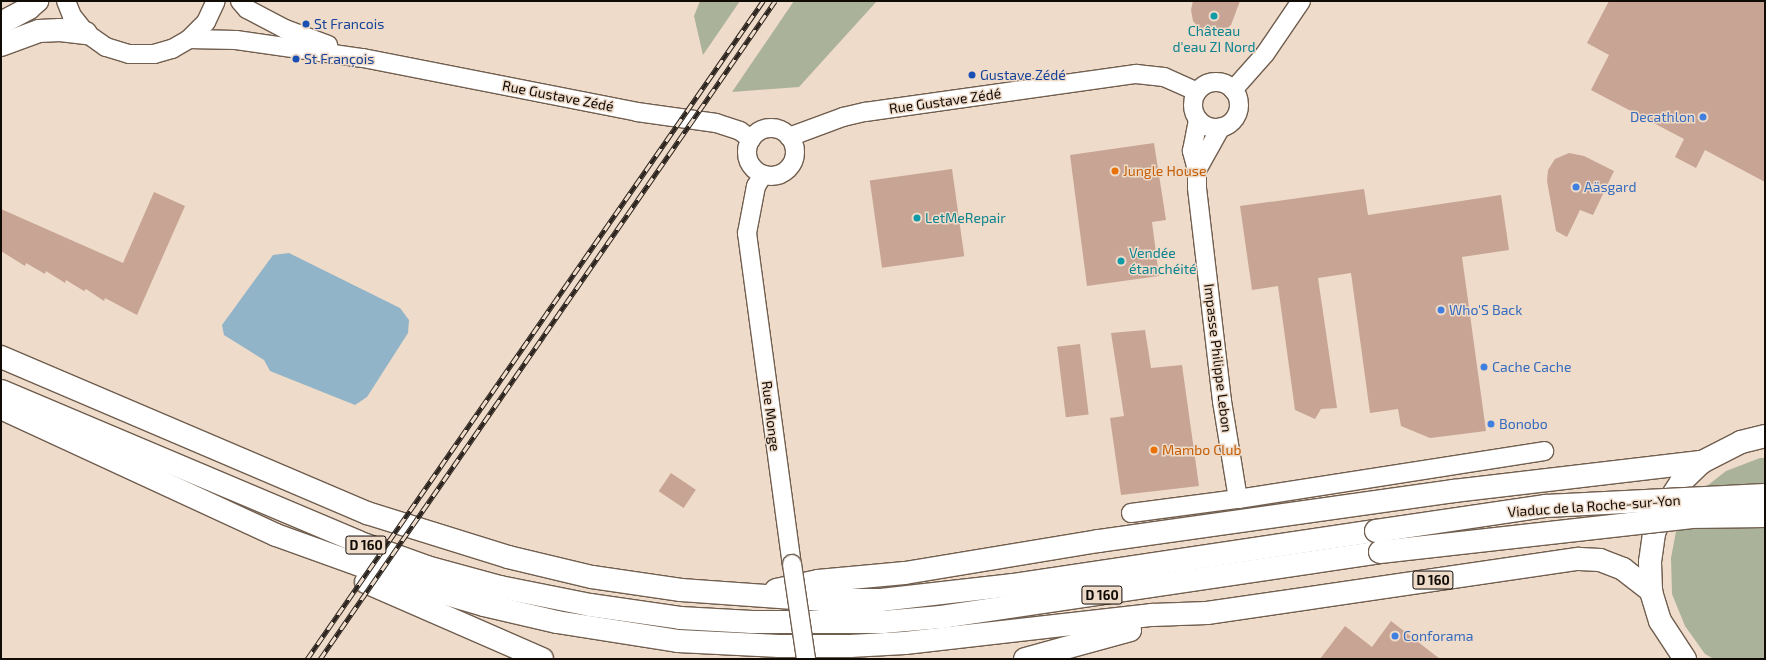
<!DOCTYPE html>
<meta charset="utf-8">
<style>
body{margin:0}
#map{position:relative;width:1766px;height:660px;overflow:hidden;background:#efdbc9;font-family:"Exo 2",sans-serif}
div>[style]{position:absolute}
.green>*{inset:0;background:#abb29a}
.water>*{inset:0;background:#91b4c8}
.building>*{inset:0;background:#c7a494;transform-origin:0 0}
.roads{filter:drop-shadow(1px 0 #705e4f) drop-shadow(-1px 0 #705e4f) drop-shadow(0 1px #705e4f) drop-shadow(0 -1px #705e4f)}
.minor>*{height:18px;margin:-9px;padding:0 9px;transform-origin:9px;border-radius:9px;background:#fff}
.minor>.ring{margin:-9px;padding:0;box-sizing:content-box;background:none;border:18px solid #fff;border-radius:50%}
.major>*{height:22px;margin:-11px;padding:0 11px;transform-origin:11px;border-radius:11px;background:#fff}
.highway>*{height:22px;margin:-11px;padding:0 11px;transform-origin:11px;border-radius:11px;background:#fff}
.rail>*{height:4.5px;margin-top:-2.25px;transform-origin:0;background:repeating-linear-gradient(90deg,#efdbc9 0 9px,#2a221c 0 18px);box-sizing:border-box;border-block:1px solid #2a221c}
.bridges{filter:drop-shadow(1px 0 #705e4f) drop-shadow(-1px 0 #705e4f) drop-shadow(0 1px #705e4f) drop-shadow(0 -1px #705e4f)}
.minor-bridge>*{height:18px;margin:-9px;padding:0 9px;transform-origin:9px;border-radius:9px;background:#fff}
.highway-bridge>*{height:22px;margin:-11px;padding:0 11px;transform-origin:11px;border-radius:11px;background:#fff}
.dots>*{width:11px;height:11px;translate:-50% -50%;box-sizing:border-box;border:2px solid #efdbc9;border-radius:50%}
span{translate:-50% -50%;white-space:nowrap;text-align:center;line-height:1.15;-webkit-text-stroke:3px #efdbc9;paint-order:stroke}
.shield-label span{padding:1px 3px;background:#efdbc9;border:1px solid;border-radius:3px;-webkit-text-stroke-width:0}
.shield-label{font-size:13px;color:#110b06;font-weight:700}
.transit-label{font-size:14px;color:#164399}
.left{translate:0 -50%;text-align:left}
.culture-label{font-size:14px;color:#0d838f}
.street-label{font-size:14px;color:#110b06}
.shop-label{font-size:14px;color:#366cbe}
.right{translate:-100% -50%;text-align:right}
.food-label{font-size:14px;color:#c56008}
.frame{position:absolute;inset:0;border:2px solid #110b06;pointer-events:none}
</style>
<div id="map">
<div class="green">
<div style="clip-path:polygon(700px 1px,740px 1px,703px 55px,694px 16px)"></div>
<div style="clip-path:polygon(794px 1px,877px 1px,799px 87px,732px 92px)"></div>
<div style="clip-path:polygon(1760px 458px,1765px 458px,1765px 659px,1714px 659px,1705px 654px,1685px 626px,1672px 594px,1671px 558px,1677px 526px,1698px 493px,1726px 471px)"></div>
</div>
<div class="water">
<div style="clip-path:polygon(289px 253px,400px 308px,409px 320px,408px 333px,367px 397px,355px 405px,270px 371px,264px 360px,224px 335px,222px 325px,273px 255px)"></div>
</div>
<div class="building">
<div style="clip-path:polygon(1193px 1px,1240px 1px,1231px 25px,1223px 32px,1213px 33px,1200px 29px,1193px 21px,1191px 10px)"></div>
<div style="clip-path:polygon(1609px 1px,1765px 1px,1765px 182px,1705px 150px,1696px 168px,1675px 157px,1684px 139px,1591px 90px,1609px 55px,1587px 43px)"></div>
<div style="clip-path:polygon(1154px 143px,1166px 220px,1152px 222px,1159px 276px,1087px 286px,1070px 155px)"></div>
<div style="clip-path:polygon(1569px 153px,1584px 156px,1614px 171px,1593px 215px,1580px 210px,1567px 237px,1556px 231px,1547px 181px,1548px 170px,1555px 159px)"></div>
<div style="left:952px;top:169px;width:88px;height:83px;rotate:82deg"></div>
<div style="clip-path:polygon(1364px 189px,1368px 215px,1501px 195px,1509px 250px,1462px 257px,1486px 431px,1430px 438px,1401px 426px,1398px 409px,1370px 413px,1351px 273px,1318px 278px,1337px 408px,1321px 409px,1315px 419px,1295px 410px,1278px 286px,1252px 290px,1240px 206px)"></div>
<div style="clip-path:polygon(154px 192px,185px 206px,137px 315px,105px 298px,104px 301px,86px 289px,84px 291px,66px 280px,65px 283px,46px 271px,45px 274px,26px 263px,25px 266px,1px 251px,1px 209px,123px 263px)"></div>
<div style="clip-path:polygon(1145px 330px,1151px 368px,1182px 365px,1199px 486px,1121px 495px,1110px 418px,1124px 416px,1111px 333px)"></div>
<div style="left:1080px;top:344px;width:71px;height:23px;rotate:83deg"></div>
<div style="left:671px;top:473px;width:30px;height:22px;rotate:34deg"></div>
<div style="clip-path:polygon(1391px 621px,1440px 659px,1320px 659px,1345px 626px,1372px 647px)"></div>
</div>
<div class="roads">
<div class="minor">
<div style="left:66px;top:1px;width:16px;rotate:68deg"></div>
<div style="left:72px;top:16px;width:22px;rotate:51deg"></div>
<div style="left:86px;top:33px;width:24px;rotate:35deg"></div>
<div style="left:106px;top:47px;width:24px;rotate:17deg"></div>
<div style="left:129px;top:54px;width:25px"></div>
<div style="left:154px;top:54px;width:19px;rotate:-16deg"></div>
<div style="left:172px;top:49px;width:20px;rotate:-30deg"></div>
<div style="left:189px;top:39px;width:24px;rotate:-45deg"></div>
<div style="left:206px;top:22px;width:23px;rotate:-65deg"></div>
<div style="left:240px;top:1px;width:11px;rotate:49deg"></div>
<div style="left:247px;top:9px;width:43px;rotate:27.8deg"></div>
<div style="left:285px;top:29px;width:46px;rotate:20.4deg"></div>
<div style="left:189px;top:39px;width:47px;rotate:1.2deg"></div>
<div style="left:236px;top:40px;width:128px;rotate:8.1deg"></div>
<div style="left:363px;top:58px;width:279px;rotate:11.1deg"></div>
<div style="left:637px;top:112px;width:80px;rotate:7.9deg"></div>
<div style="left:716px;top:123px;width:25px;rotate:18deg"></div>
<div style="left:740px;top:131px;width:14px;rotate:36deg"></div>
<div class="ring" style="left:1193px;top:82px;width:28px;height:28px"></div>
<div style="left:1233px;top:90px;width:48px;rotate:-48.4deg"></div>
<div style="left:1265px;top:54px;width:64px;rotate:-55.8deg"></div>
<div class="ring" style="left:747px;top:128px;width:30px;height:30px"></div>
<div style="left:789px;top:137px;width:58px;rotate:-20.3deg"></div>
<div style="left:843px;top:117px;width:23px;rotate:-13deg"></div>
<div style="left:865px;top:112px;width:274px;rotate:-8deg"></div>
<div style="left:1136px;top:74px;width:28px;rotate:6deg"></div>
<div style="left:1164px;top:77px;width:36px;rotate:24deg"></div>
<div style="left:1197px;top:170px;width:49px;rotate:-60.8deg"></div>
<div style="left:763px;top:175px;width:13px;rotate:122deg"></div>
<div style="left:756px;top:186px;width:48px;rotate:100.8deg"></div>
<div style="left:747px;top:233px;width:334px;rotate:82.3deg"></div>
<div style="left:1238px;top:499px;width:310px;rotate:-8.9deg"></div>
<div style="left:1131px;top:513px;width:108px;rotate:-7.5deg"></div>
<div style="left:1238px;top:499px;width:99px;rotate:-99.3deg"></div>
<div style="left:1222px;top:401px;width:215px;rotate:-96.7deg"></div>
<div style="left:1197px;top:187px;width:17px;rotate:-90deg"></div>
<div style="left:1197px;top:170px;width:20px;rotate:-105deg"></div>
<div style="left:1192px;top:151px;width:32px;rotate:-79deg"></div>
</div>
<div class="major">
<div style="left:1685px;top:659px;width:45px;rotate:-123.3deg"></div>
<div style="left:1660px;top:621px;width:31px;rotate:-107deg"></div>
<div style="left:1651px;top:591px;width:29px;rotate:-92deg"></div>
<div style="left:1650px;top:562px;width:29px;rotate:-82deg"></div>
<div style="left:1654px;top:533px;width:28px;rotate:-67deg"></div>
<div style="left:1665px;top:507px;width:30px;rotate:-57deg"></div>
<div style="left:1681px;top:482px;width:29px;rotate:-44deg"></div>
<div style="left:1702px;top:462px;width:44px;rotate:-27.1deg"></div>
<div style="left:1741px;top:442px;width:25px;rotate:-14deg"></div>
</div>
<div class="highway">
<div style="left:1px;top:23px;width:32px;rotate:-28deg"></div>
<div style="left:29px;top:8px;width:11px;rotate:-41deg"></div>
<div style="left:1px;top:45px;width:40px;rotate:-20.2deg"></div>
<div style="left:39px;top:31px;width:21px;rotate:-3deg"></div>
<div style="left:60px;top:30px;width:26px;rotate:7deg"></div>
<div style="left:1px;top:357px;width:398px;rotate:23.1deg"></div>
<div style="left:367px;top:513px;width:148px;rotate:17.3deg"></div>
<div style="left:508px;top:557px;width:86px;rotate:13.4deg"></div>
<div style="left:592px;top:577px;width:90px;rotate:8.3deg"></div>
<div style="left:681px;top:590px;width:141px;rotate:4.1deg"></div>
<div style="left:822px;top:600px;width:59px"></div>
<div style="left:881px;top:600px;width:133px;rotate:-6.5deg"></div>
<div style="left:1013px;top:585px;width:367px;rotate:-8.5deg"></div>
<div style="left:1px;top:391px;width:388px;rotate:22.9deg"></div>
<div style="left:358px;top:542px;width:73px;rotate:19.9deg"></div>
<div style="left:427px;top:567px;width:76px;rotate:15.3deg"></div>
<div style="left:500px;top:587px;width:92px;rotate:11.3deg"></div>
<div style="left:590px;top:605px;width:91px;rotate:8.2deg"></div>
<div style="left:680px;top:618px;width:72px;rotate:3.2deg"></div>
<div style="left:752px;top:622px;width:131px"></div>
<div style="left:883px;top:622px;width:58px;rotate:-4.9deg"></div>
<div style="left:941px;top:617px;width:444px;rotate:-8.4deg"></div>
<div style="left:1px;top:408px;width:303px;rotate:24.8deg"></div>
<div style="left:276px;top:535px;width:141px;rotate:19.8deg"></div>
<div style="left:409px;top:583px;width:78px;rotate:16.3deg"></div>
<div style="left:484px;top:605px;width:75px;rotate:13.1deg"></div>
<div style="left:557px;top:622px;width:122px;rotate:8.9deg"></div>
<div style="left:678px;top:641px;width:101px;rotate:2.8deg"></div>
<div style="left:779px;top:646px;width:71px"></div>
<div style="left:850px;top:646px;width:55px;rotate:-3.1deg"></div>
<div style="left:905px;top:643px;width:249px;rotate:-6.5deg"></div>
<div style="left:1152px;top:615px;width:55px;rotate:-2.1deg"></div>
<div style="left:1207px;top:613px;width:376px;rotate:-8.3deg"></div>
<div style="left:1579px;top:559px;width:21px;rotate:3deg"></div>
<div style="left:1600px;top:560px;width:25px;rotate:21deg"></div>
<div style="left:1623px;top:569px;width:36px;rotate:38deg"></div>
<div style="left:366px;top:582px;width:192px;rotate:23.6deg"></div>
<div style="left:776px;top:590px;width:43px;rotate:-12.1deg"></div>
<div style="left:818px;top:581px;width:87px;rotate:-5.3deg"></div>
<div style="left:905px;top:573px;width:196px;rotate:-9.4deg"></div>
<div style="left:1098px;top:541px;width:359px;rotate:-8deg"></div>
<div style="left:1454px;top:491px;width:250px;rotate:-6.7deg"></div>
<div style="left:1025px;top:659px;width:109px;rotate:-15.4deg"></div>
</div>
</div>
<div class="rail">
<div style="left:307px;top:659px;width:801px;rotate:-55.28deg"></div>
<div style="left:320px;top:659px;width:800px;rotate:-55.34deg"></div>
</div>
<div class="bridges">
<div class="minor-bridge">
<div style="left:792px;top:564px;width:96px;rotate:81.6deg"></div>
</div>
<div class="highway-bridge">
<div style="left:1376px;top:531px;width:172px;rotate:-8.4deg"></div>
<div style="left:1546px;top:506px;width:219px;rotate:-2.9deg"></div>
<div style="left:1380px;top:552px;width:312px;rotate:-6.4deg"></div>
<div style="left:1690px;top:517px;width:75px;rotate:-0.8deg"></div>
</div>
</div>
<div class="dots">
<div style="left:1214px;top:16px;background:#0f9aa8"></div>
<div style="left:306px;top:24px;background:#1a4fb4"></div>
<div style="left:296px;top:59px;background:#1a4fb4"></div>
<div style="left:972px;top:75px;background:#1a4fb4"></div>
<div style="left:1703px;top:117px;background:#3f7fe0"></div>
<div style="left:1115px;top:171px;background:#e8710a"></div>
<div style="left:1576px;top:187px;background:#3f7fe0"></div>
<div style="left:917px;top:218px;background:#0f9aa8"></div>
<div style="left:1121px;top:261px;background:#0f9aa8"></div>
<div style="left:1441px;top:310px;background:#3f7fe0"></div>
<div style="left:1484px;top:367px;background:#3f7fe0"></div>
<div style="left:1491px;top:424px;background:#3f7fe0"></div>
<div style="left:1154px;top:450px;background:#e8710a"></div>
<div style="left:1395px;top:636px;background:#3f7fe0"></div>
</div>
<div class="shield-label">
<span style="left:366px;top:545px">D 160</span>
<span style="left:1433px;top:580px">D 160</span>
<span style="left:1102px;top:595px">D 160</span>
</div>
<div class="transit-label">
<span class="left" style="left:314px;top:24px">St Francois</span>
<span class="left" style="left:304px;top:59px">St François</span>
<span class="left" style="left:980px;top:75px">Gustave Zédé</span>
</div>
<div class="culture-label">
<span style="left:1214px;top:39px">Château<br>d'eau ZI Nord</span>
<span class="left" style="left:925px;top:218px">LetMeRepair</span>
<span class="left" style="left:1129px;top:261px">Vendée<br>étanchéité</span>
</div>
<div class="street-label">
<span style="left:558px;top:96px;rotate:11deg">Rue Gustave Zédé</span>
<span style="left:945px;top:101px;rotate:-8deg">Rue Gustave Zédé</span>
<span style="left:1218px;top:358px;rotate:83deg">Impasse Philippe Lebon</span>
<span style="left:771px;top:416px;rotate:83deg">Rue Monge</span>
<span style="left:1594px;top:506px;rotate:-4deg">Viaduc de la Roche-sur-Yon</span>
</div>
<div class="shop-label">
<span class="right" style="left:1695px;top:117px">Decathlon</span>
<span class="left" style="left:1584px;top:187px">Aäsgard</span>
<span class="left" style="left:1449px;top:310px">Who'S Back</span>
<span class="left" style="left:1492px;top:367px">Cache Cache</span>
<span class="left" style="left:1499px;top:424px">Bonobo</span>
<span class="left" style="left:1403px;top:636px">Conforama</span>
</div>
<div class="food-label">
<span class="left" style="left:1123px;top:171px">Jungle House</span>
<span class="left" style="left:1162px;top:450px">Mambo Club</span>
</div>
<div class="frame"></div>
</div>
